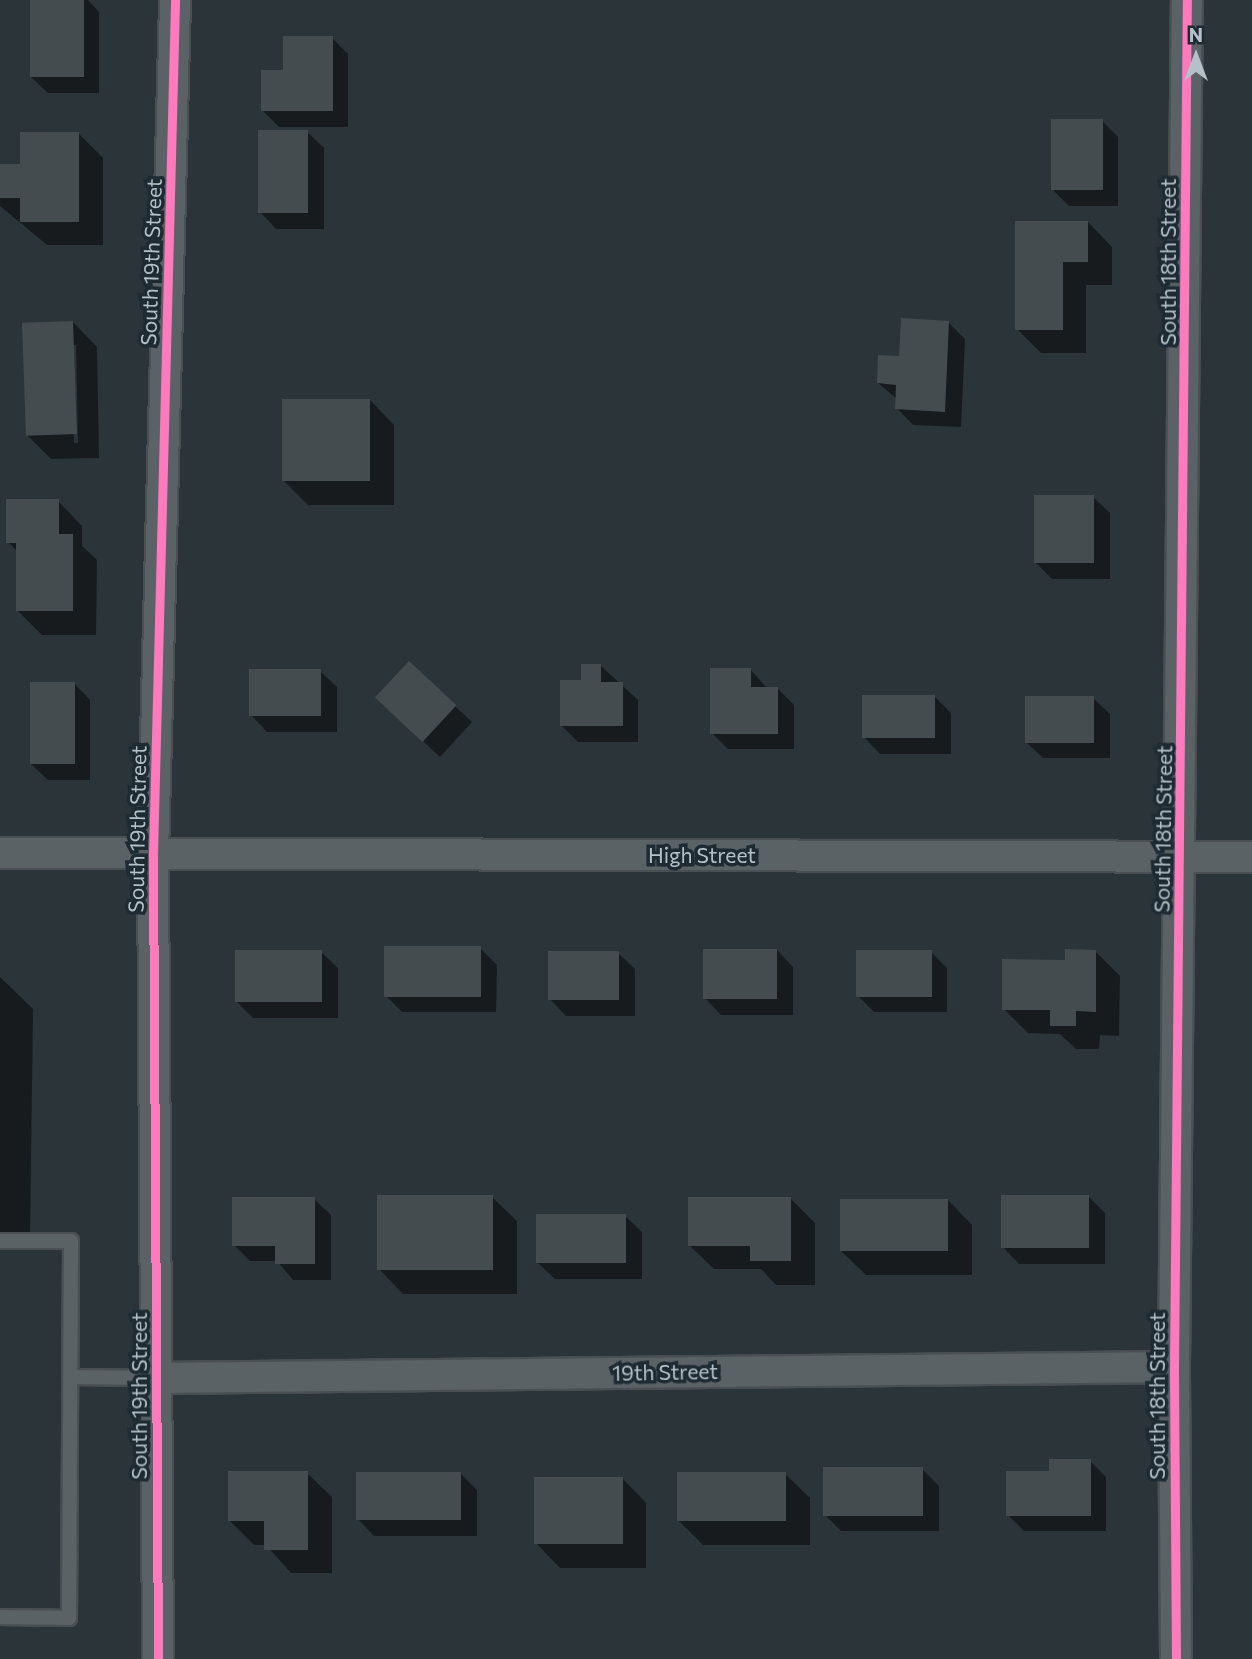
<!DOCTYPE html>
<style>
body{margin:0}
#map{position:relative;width:1252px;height:1659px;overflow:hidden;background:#2b3438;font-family:Commissioner,sans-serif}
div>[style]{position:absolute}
.shadow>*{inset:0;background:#0007}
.building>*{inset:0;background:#444c50;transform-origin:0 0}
.roads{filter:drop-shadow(2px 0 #494f53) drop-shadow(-2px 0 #494f53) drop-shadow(0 2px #494f53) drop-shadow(0 -2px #494f53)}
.lane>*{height:14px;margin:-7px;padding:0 7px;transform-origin:7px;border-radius:7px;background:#5b6266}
.street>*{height:30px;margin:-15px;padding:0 15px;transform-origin:15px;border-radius:15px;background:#5b6266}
.cycleway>*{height:9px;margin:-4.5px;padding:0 4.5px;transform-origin:4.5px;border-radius:4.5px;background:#fd7abc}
span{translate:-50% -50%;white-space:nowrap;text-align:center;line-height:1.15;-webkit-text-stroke:7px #1e2b33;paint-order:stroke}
.street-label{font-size:21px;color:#b5c1c9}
.north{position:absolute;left:1161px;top:21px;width:70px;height:70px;-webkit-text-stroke:5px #1e2b33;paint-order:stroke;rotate:0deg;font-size:19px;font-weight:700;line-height:28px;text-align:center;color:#b5c1c9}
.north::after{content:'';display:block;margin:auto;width:24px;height:32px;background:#b5c1c9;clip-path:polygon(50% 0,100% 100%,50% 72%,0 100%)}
</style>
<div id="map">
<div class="shadow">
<div style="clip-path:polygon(31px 0,88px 0,99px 12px,99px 93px,48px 93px,31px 77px)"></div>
<div style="clip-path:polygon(332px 38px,348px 54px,348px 127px,279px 127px,263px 111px)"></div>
<div style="clip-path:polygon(1102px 121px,1118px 137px,1118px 206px,1069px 206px,1052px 189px)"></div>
<div style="clip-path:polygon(307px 132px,324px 148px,324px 229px,276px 229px,260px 212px)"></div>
<div style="clip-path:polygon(79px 134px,103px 158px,103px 245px,47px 245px,0 206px,0 166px,22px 166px)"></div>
<div style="clip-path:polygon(1088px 222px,1112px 247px,1112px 285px,1086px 285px,1086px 353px,1041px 353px,1017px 329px)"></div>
<div style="clip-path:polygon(evenodd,73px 322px,97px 347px,99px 458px,51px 459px,27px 435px,73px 322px,72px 345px,76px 345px,78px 443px,74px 443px,72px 345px)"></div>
<div style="clip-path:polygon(948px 322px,965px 339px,961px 427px,913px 425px,897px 408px,897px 399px,878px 383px,901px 358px)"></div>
<div style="clip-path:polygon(370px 400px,394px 425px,394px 505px,308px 505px,284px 481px)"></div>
<div style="clip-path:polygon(1093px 497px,1110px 513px,1110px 579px,1052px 579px,1036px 563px)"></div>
<div style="clip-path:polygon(58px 501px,82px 526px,82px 546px,97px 560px,96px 635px,42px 635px,17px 610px,18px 552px,8px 542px)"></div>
<div style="clip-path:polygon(410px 664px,472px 722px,440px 757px,394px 714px)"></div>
<div style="clip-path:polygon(601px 666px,638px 700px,638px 742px,578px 742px,562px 726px,583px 682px)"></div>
<div style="clip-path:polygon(751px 670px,767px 688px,777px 688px,794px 705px,794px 749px,728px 749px,712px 733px)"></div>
<div style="clip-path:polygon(320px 671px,337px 687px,337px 732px,267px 732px,251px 715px)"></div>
<div style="clip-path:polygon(74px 683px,90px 700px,90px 780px,48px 780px,31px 764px)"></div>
<div style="clip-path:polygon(934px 696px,951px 713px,951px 754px,880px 754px,864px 737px)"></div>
<div style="clip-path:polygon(1093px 698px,1110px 714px,1110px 758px,1043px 758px,1026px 742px)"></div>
<div style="clip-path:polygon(480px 948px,497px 965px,496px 1012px,402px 1012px,386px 996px)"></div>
<div style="clip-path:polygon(777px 950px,793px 967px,793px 1015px,721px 1015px,705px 998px)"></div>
<div style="clip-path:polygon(321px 952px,338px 968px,338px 1018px,253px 1018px,237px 1002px)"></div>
<div style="clip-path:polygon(931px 952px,947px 968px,947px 1012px,874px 1012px,858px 996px)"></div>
<div style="clip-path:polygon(1096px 952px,1120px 976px,1119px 1036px,1100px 1035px,1099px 1049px,1076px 1049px,1060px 1034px,1028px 1033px,1004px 1009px,1066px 962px)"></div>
<div style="clip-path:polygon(618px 953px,635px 969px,635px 1016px,566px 1016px,550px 999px)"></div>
<div style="clip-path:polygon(0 977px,33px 1009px,30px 1239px,0 1239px)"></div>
<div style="clip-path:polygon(492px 1197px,517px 1221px,517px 1294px,403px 1294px,379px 1269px)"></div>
<div style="clip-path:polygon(1089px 1197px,1105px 1213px,1105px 1264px,1019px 1264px,1003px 1247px)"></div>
<div style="clip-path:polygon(314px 1199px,331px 1215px,331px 1280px,293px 1280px,277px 1261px,250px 1261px,234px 1245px)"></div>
<div style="clip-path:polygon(791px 1199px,815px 1223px,815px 1285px,776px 1285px,761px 1269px,714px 1269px,689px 1245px)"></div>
<div style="clip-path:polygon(948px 1200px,972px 1225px,972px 1275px,866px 1275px,841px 1251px)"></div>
<div style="clip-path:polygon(625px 1216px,642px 1232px,642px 1279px,555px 1279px,538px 1263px)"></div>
<div style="clip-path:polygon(1090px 1461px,1106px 1477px,1106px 1531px,1024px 1531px,1008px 1515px,1051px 1473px)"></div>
<div style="clip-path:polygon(922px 1469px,939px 1486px,939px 1531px,841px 1531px,825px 1515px)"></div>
<div style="clip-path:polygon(307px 1473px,332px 1497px,332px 1573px,291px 1573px,266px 1545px,254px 1545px,230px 1521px)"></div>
<div style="clip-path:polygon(461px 1474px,477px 1490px,477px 1536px,374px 1536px,358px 1519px)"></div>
<div style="clip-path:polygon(785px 1474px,810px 1498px,810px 1545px,703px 1545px,679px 1521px)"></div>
<div style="clip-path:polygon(622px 1478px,646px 1503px,646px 1568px,560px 1568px,536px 1543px)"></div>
</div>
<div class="building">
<div style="left:30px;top:0;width:54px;height:77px"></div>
<div style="clip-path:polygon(283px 36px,333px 36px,333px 111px,261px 111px,261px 70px,283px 70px)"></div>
<div style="left:1051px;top:119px;width:52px;height:71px"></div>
<div style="left:258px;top:130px;width:50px;height:83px"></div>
<div style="clip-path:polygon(20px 132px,79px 132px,79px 222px,20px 222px,20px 198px,0 198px,0 164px,20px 164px)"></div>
<div style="clip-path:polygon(1015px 221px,1088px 221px,1088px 262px,1063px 262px,1063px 330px,1015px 330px)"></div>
<div style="clip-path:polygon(901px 318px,949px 321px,945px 412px,895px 409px,896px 385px,877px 383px,878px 355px,899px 356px)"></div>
<div style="left:73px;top:321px;width:113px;height:51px;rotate:88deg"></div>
<div style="left:282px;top:399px;width:88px;height:82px"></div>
<div style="left:1034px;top:495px;width:60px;height:68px"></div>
<div style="clip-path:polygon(6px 499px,59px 499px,59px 534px,73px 534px,73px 611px,16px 611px,16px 543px,6px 543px)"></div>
<div style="left:409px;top:661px;width:65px;height:50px;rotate:43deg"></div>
<div style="clip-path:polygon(581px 664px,601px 664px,601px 682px,623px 682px,623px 726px,560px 726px,560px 680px,581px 680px)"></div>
<div style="clip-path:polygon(710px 668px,751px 668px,751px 687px,778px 687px,778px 734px,710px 734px)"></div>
<div style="left:249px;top:669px;width:72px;height:47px"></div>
<div style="left:30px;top:682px;width:45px;height:82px"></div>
<div style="left:862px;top:695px;width:73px;height:43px"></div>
<div style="left:1025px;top:696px;width:69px;height:47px"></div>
<div style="left:384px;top:946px;width:97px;height:51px"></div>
<div style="left:703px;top:949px;width:74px;height:50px"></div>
<div style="clip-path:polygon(1065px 949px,1096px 950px,1096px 1012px,1076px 1011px,1076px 1026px,1050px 1026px,1050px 1010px,1002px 1010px,1002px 959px,1065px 960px)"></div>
<div style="left:235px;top:950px;width:87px;height:52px"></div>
<div style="left:856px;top:950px;width:76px;height:47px"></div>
<div style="left:548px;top:951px;width:71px;height:49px"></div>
<div style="left:377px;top:1195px;width:116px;height:75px"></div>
<div style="left:1001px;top:1195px;width:88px;height:53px"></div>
<div style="clip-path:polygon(232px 1197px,315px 1197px,315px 1264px,275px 1264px,275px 1246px,232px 1246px)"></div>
<div style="clip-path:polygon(688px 1197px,791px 1197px,791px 1261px,750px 1261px,750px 1246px,688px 1246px)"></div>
<div style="left:840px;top:1199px;width:108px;height:52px"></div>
<div style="left:536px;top:1214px;width:90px;height:49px"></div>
<div style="clip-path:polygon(1049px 1459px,1091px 1459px,1091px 1516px,1006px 1516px,1006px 1471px,1049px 1471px)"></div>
<div style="left:823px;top:1467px;width:100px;height:49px"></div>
<div style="clip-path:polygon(228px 1471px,308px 1471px,308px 1550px,264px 1550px,264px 1521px,228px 1521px)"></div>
<div style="left:356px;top:1472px;width:105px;height:48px"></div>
<div style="left:677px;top:1472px;width:109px;height:49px"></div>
<div style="left:534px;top:1477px;width:89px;height:67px"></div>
</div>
<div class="roads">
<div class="lane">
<div style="left:0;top:1241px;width:71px"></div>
<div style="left:71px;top:1241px;width:377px;rotate:90.3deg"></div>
<div style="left:69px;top:1618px;width:69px;rotate:-179.2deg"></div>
<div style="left:70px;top:1377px;width:86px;rotate:0.7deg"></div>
</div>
<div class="street">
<div style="left:0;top:853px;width:1252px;rotate:0.18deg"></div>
<div style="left:156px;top:1378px;width:1018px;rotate:-0.62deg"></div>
<div style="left:158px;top:1659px;width:805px;rotate:-90.36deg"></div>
<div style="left:153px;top:854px;width:854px;rotate:-88.52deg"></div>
<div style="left:1176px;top:1659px;width:292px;rotate:-90.4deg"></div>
<div style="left:1174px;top:1367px;width:1367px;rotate:-89.46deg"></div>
</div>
</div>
<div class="cycleway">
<div style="left:158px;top:1659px;width:805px;rotate:-90.36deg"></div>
<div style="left:153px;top:854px;width:854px;rotate:-88.52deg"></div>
<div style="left:1176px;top:1659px;width:292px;rotate:-90.4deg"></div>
<div style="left:1174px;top:1367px;width:1367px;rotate:-89.46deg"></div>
</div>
<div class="street-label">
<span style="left:151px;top:262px;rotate:-88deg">South 19th Street</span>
<span style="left:1168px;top:262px;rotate:-90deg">South 18th Street</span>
<span style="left:137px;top:829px;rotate:-89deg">South 19th Street</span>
<span style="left:1163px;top:829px;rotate:-89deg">South 18th Street</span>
<span style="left:702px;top:855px">High Street</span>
<span style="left:665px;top:1372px;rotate:-1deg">19th Street</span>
<span style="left:139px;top:1396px;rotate:-90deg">South 19th Street</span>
<span style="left:1157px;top:1396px;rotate:-90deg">South 18th Street</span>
</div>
<div class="north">N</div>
</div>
